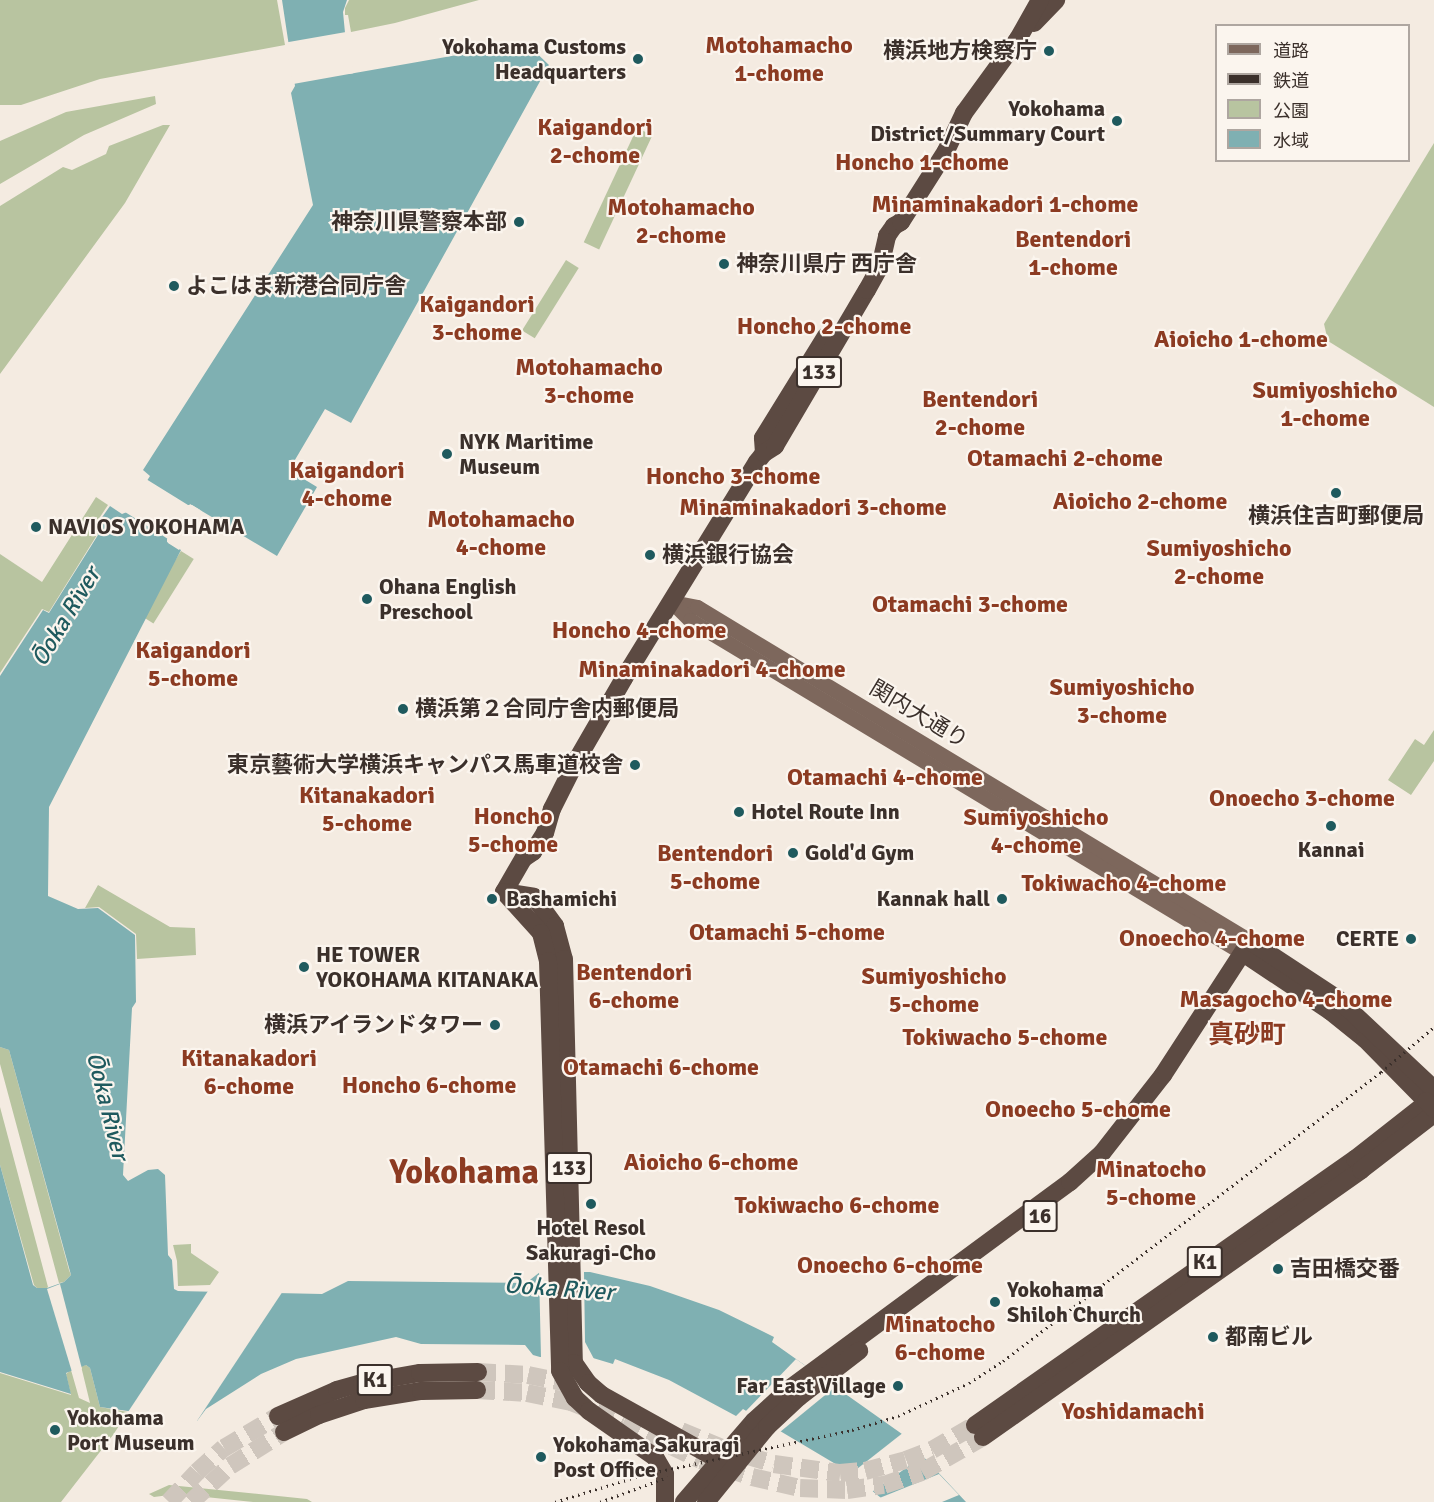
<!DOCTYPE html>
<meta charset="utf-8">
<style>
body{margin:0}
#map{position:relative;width:1434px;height:1502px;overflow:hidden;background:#f4ebe1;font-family:Signika,"Noto Sans JP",sans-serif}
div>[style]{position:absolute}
.green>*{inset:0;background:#b8c4a0;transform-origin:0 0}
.water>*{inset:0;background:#7fb0b2}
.pier>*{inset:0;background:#f4ebe1;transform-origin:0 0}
.highway-tunnel>*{height:18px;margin-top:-9px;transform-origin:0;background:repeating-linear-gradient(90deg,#cfc6bd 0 18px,transparent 0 27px)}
.major>*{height:15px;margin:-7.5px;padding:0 7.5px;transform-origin:7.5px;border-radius:7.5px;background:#7d675c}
.highway>*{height:18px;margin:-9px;padding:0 9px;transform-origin:9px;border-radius:9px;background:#5c4a42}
.rail>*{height:3px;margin-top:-1.5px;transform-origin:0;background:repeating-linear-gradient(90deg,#3b302b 0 1.5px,transparent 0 6px)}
.highway-bridge>*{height:18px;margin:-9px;padding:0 9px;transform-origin:9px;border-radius:9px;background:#5c4a42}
.dots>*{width:16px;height:16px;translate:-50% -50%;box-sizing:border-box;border:3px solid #fbf5ee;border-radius:50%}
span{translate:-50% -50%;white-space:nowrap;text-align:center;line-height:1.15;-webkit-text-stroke:4.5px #fbf5ee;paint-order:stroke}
.shield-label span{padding:2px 4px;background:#fbf5ee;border:2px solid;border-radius:4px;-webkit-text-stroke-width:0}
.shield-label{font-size:21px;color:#3b302b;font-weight:700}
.poi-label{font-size:22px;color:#3b302b;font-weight:700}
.right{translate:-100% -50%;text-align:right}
.left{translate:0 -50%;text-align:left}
.street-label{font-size:22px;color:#3b302b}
.neighbourhood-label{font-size:24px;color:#8c3b22;font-weight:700}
.water-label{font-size:24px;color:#1f5a5e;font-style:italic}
.quarter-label{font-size:26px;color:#8c3b22;font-weight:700}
.town-label{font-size:34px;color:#8c3b22;font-weight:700}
.legend{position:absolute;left:1215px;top:24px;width:195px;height:138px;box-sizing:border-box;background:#fbf5ee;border:2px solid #aea6a0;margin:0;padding:8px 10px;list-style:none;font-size:18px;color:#3b302b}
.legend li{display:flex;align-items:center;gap:12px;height:30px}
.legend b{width:30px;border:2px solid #aea6a0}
</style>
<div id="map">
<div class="green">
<div style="clip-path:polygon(0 0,277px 0,285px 45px,100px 79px,21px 105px,0 105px)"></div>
<div style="clip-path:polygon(349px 0,479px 0,395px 23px,351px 32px,348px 15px,345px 15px,345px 8px)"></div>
<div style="clip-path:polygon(155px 96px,156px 104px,84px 135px,0 184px,0 141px,66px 112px)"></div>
<div style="clip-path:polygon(163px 125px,170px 125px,125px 203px,0 374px,0 206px,63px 167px,72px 170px,106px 154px,109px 146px)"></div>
<div style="left:637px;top:128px;width:17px;height:126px;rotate:25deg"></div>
<div style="clip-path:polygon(1434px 143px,1434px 407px,1328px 341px,1324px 324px)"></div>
<div style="left:566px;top:260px;width:15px;height:83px;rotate:32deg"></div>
<div style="clip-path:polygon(96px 497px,108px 505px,96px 523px,102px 527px,49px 612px,42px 609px,0 673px,0 554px,42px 582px)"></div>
<div style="left:181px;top:551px;width:15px;height:76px;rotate:32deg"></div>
<div style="clip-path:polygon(1434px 730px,1434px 761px,1411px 795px,1388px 780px,1415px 739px,1424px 745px)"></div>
<div style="clip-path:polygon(98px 885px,170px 927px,195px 928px,196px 955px,137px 959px,136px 934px,99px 907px,85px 908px)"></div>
<div style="clip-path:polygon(0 1047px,9px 1050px,69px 1270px,71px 1275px,64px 1282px,59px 1283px,0 1064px)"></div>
<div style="clip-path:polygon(0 1107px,48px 1287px,47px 1288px,37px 1288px,34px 1285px,0 1165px)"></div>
<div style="clip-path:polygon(191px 1244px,191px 1253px,219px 1272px,210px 1285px,178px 1286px,177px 1261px,173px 1245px)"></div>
<div style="clip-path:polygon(86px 1365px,90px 1368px,100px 1407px,128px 1412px,113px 1435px,61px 1502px,0 1502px,0 1373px,71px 1395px,66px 1374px,71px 1370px,79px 1398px,90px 1403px,81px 1366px)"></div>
<div style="clip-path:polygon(169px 1485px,307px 1499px,312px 1502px,253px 1502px,177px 1494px,154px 1497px,149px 1494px)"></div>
</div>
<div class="water">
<div style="clip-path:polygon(282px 0,347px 0,343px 12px,349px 74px,526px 43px,549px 65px,351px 423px,325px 409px,289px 470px,317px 487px,277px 556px,190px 504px,167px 539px,167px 542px,181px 550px,49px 807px,48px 896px,78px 909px,98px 908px,135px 935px,136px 1002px,132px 1008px,123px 1175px,128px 1181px,148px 1170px,158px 1169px,165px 1175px,168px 1255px,172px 1260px,174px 1289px,178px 1291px,322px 1294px,348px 1281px,526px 1283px,540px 1272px,590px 1272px,650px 1286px,719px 1310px,774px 1337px,772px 1342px,902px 1434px,966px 1502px,886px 1502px,849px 1472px,743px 1409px,736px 1416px,669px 1380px,615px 1359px,613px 1364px,593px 1358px,540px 1357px,533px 1355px,525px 1345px,421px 1344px,396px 1337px,296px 1359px,261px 1374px,206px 1409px,197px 1421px,100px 1407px,90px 1368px,86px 1365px,66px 1373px,71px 1394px,0 1372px,0 1165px,33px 1285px,37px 1288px,47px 1288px,64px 1282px,71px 1275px,9px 1050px,0 1047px,0 676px,43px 610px,49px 613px,103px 527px,98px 523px,110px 506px,122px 514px,127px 512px,150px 476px,143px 470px,313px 205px,291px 93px,295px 86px)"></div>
</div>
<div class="pier">
<div style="left:346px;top:32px;width:42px;height:61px;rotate:80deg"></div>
<div style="clip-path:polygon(142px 472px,147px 475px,146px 479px,188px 505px,192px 505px,202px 511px,192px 507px,170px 540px,181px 547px,179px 550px,168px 543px,168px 539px,125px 512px,118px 510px,125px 510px,147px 476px)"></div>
<div style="clip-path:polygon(539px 1271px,584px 1272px,585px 1342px,594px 1359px,541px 1358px)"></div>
<div style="clip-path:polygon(60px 1284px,82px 1369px,72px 1372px,47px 1289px)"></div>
<div style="clip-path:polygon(210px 1288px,285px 1288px,195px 1424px,128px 1412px)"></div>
<div style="clip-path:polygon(796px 1359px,835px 1387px,780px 1432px,744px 1413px)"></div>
<div style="clip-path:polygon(904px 1432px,926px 1454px,869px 1494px,848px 1476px)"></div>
<div style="clip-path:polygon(939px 1474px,959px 1495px,942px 1502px,880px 1502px,877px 1499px)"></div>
</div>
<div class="highway-tunnel">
<div style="left:478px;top:1372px;width:50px;rotate:3.4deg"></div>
<div style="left:528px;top:1375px;width:50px;rotate:11.5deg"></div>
<div style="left:477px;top:1390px;width:50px;rotate:3.4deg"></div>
<div style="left:527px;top:1393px;width:45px;rotate:11.6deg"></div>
<div style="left:571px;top:1402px;width:56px;rotate:22deg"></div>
<div style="left:623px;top:1423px;width:86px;rotate:25.4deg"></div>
<div style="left:701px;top:1460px;width:54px;rotate:18.4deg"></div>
<div style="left:752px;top:1477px;width:49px;rotate:12.9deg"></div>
<div style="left:800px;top:1488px;width:47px;rotate:2.4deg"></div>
<div style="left:847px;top:1490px;width:37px;rotate:-8deg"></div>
<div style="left:884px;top:1485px;width:40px;rotate:-18.9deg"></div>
<div style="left:922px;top:1472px;width:70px;rotate:-29.8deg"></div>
<div style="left:681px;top:1431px;width:44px;rotate:22.5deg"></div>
<div style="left:722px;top:1448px;width:54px;rotate:17.1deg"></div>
<div style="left:774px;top:1464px;width:67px;rotate:7.8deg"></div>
<div style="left:840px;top:1473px;width:25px;rotate:-5deg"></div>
<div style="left:865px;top:1471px;width:42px;rotate:-15deg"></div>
<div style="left:906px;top:1460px;width:28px;rotate:-21deg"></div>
<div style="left:932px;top:1450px;width:50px;rotate:-30.2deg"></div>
<div style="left:169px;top:1502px;width:41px;rotate:-47deg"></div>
<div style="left:197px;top:1472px;width:36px;rotate:-42deg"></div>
<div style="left:224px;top:1448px;width:63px;rotate:-30.7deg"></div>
<div style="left:191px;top:1502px;width:53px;rotate:-42.7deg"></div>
<div style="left:230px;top:1466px;width:64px;rotate:-32.2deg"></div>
</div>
<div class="major">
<div style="left:672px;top:602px;width:25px;rotate:11deg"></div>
<div style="left:697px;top:607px;width:646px;rotate:31.13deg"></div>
<div style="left:672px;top:602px;width:25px;rotate:45deg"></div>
<div style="left:690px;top:620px;width:646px;rotate:31.06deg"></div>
</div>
<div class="highway">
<div style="left:1034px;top:23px;width:32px;rotate:-46deg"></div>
<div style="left:764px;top:453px;width:15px;rotate:-94deg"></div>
<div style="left:763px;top:438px;width:120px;rotate:-58.3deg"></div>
<div style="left:504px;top:892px;width:39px;rotate:-60deg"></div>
<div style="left:524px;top:858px;width:11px;rotate:-34deg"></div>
<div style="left:533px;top:852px;width:22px;rotate:-58deg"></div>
<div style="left:545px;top:833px;width:25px;rotate:-74deg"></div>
<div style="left:552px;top:809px;width:51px;rotate:-63.4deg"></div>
<div style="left:575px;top:763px;width:98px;rotate:-60deg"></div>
<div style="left:624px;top:678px;width:254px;rotate:-58.4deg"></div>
<div style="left:757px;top:462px;width:11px;rotate:-52deg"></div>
<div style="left:764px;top:453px;width:13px;rotate:-32deg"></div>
<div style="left:775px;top:446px;width:181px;rotate:-59.5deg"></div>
<div style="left:867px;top:290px;width:26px;rotate:-61deg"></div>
<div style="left:880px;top:267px;width:32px;rotate:-77deg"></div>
<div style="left:887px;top:236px;width:12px;rotate:-55deg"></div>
<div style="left:894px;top:226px;width:8px;rotate:-30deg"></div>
<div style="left:901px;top:222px;width:84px;rotate:-57.6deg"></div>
<div style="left:946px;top:151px;width:42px;rotate:-64.7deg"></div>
<div style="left:964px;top:113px;width:92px;rotate:-53.9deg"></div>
<div style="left:1018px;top:39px;width:45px;rotate:-60.6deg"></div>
<div style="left:504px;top:892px;width:30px;rotate:9deg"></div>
<div style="left:534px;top:897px;width:36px;rotate:54deg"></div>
<div style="left:555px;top:926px;width:34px;rotate:75deg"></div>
<div style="left:564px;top:959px;width:404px;rotate:88.6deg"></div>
<div style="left:574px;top:1363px;width:24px;rotate:55deg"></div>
<div style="left:588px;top:1383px;width:18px;rotate:41deg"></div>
<div style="left:602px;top:1395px;width:144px;rotate:29.1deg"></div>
<div style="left:504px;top:892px;width:55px;rotate:47.9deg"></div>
<div style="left:541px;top:933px;width:29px;rotate:76deg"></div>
<div style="left:548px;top:961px;width:410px;rotate:88.3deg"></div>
<div style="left:560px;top:1371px;width:31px;rotate:61deg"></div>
<div style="left:575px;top:1398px;width:19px;rotate:43deg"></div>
<div style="left:589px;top:1411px;width:80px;rotate:34.9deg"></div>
<div style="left:655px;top:1457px;width:20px;rotate:60deg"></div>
<div style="left:665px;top:1474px;width:28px;rotate:90deg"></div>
<div style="left:1243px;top:953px;width:105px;rotate:33.7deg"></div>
<div style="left:1330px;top:1011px;width:45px;rotate:38.7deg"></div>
<div style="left:1365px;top:1039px;width:87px;rotate:45.5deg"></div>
<div style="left:278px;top:1416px;width:64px;rotate:-23.8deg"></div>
<div style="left:337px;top:1390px;width:26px;rotate:-16deg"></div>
<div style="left:362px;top:1383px;width:59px;rotate:-9.8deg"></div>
<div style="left:420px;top:1373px;width:58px;rotate:-1deg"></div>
<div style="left:975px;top:1425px;width:464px;rotate:-35deg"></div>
<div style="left:1355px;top:1159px;width:100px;rotate:-38.1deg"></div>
<div style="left:284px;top:1432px;width:39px;rotate:-26deg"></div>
<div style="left:319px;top:1415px;width:47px;rotate:-18.4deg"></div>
<div style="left:364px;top:1400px;width:58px;rotate:-9deg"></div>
<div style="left:421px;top:1391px;width:56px;rotate:-1deg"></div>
<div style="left:983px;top:1437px;width:463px;rotate:-35.2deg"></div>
<div style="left:1361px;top:1170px;width:92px;rotate:-37.5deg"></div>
<div style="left:684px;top:1502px;width:107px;rotate:-49.2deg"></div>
<div style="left:754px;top:1421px;width:47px;rotate:-42.4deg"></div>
<div style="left:789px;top:1389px;width:349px;rotate:-36.4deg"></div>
<div style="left:1070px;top:1182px;width:43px;rotate:-42.2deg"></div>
<div style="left:1102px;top:1153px;width:99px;rotate:-52deg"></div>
<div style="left:1163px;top:1075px;width:160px;rotate:-57deg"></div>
<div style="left:1250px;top:941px;width:105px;rotate:33.4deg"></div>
<div style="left:1338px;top:999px;width:132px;rotate:43.2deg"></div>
<div style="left:706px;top:1502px;width:97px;rotate:-50.9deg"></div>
<div style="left:767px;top:1427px;width:44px;rotate:-43.2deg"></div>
<div style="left:799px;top:1397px;width:76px;rotate:-37.5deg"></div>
</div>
<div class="rail">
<div style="left:555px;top:1502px;width:91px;rotate:-17.2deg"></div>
<div style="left:642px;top:1475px;width:215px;rotate:-12.1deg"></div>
<div style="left:852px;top:1430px;width:48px;rotate:-16.9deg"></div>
<div style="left:898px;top:1416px;width:78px;rotate:-24.9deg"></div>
<div style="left:969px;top:1383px;width:40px;rotate:-32.9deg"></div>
<div style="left:1003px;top:1361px;width:476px;rotate:-37.4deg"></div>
<div style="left:1381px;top:1072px;width:70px;rotate:-40.3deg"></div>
<div style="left:600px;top:1502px;width:72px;rotate:-20.2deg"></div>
</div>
<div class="highway-bridge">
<div style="left:1426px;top:1101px;width:11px;rotate:45deg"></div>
</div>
<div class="dots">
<div style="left:1049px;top:51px;background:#1f5a5e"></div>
<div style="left:638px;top:59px;background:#1f5a5e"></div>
<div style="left:1117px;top:121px;background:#1f5a5e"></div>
<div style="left:519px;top:222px;background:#1f5a5e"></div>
<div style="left:724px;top:264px;background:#1f5a5e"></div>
<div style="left:174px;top:286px;background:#1f5a5e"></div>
<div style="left:447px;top:454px;background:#1f5a5e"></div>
<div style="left:1336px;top:493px;background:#1f5a5e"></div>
<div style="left:36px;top:527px;background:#1f5a5e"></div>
<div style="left:650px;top:555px;background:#1f5a5e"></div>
<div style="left:367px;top:599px;background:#1f5a5e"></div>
<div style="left:403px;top:709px;background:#1f5a5e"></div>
<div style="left:635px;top:765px;background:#1f5a5e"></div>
<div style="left:739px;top:812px;background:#1f5a5e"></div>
<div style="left:1331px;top:826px;background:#1f5a5e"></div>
<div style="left:793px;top:853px;background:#1f5a5e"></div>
<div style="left:492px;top:899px;background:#1f5a5e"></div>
<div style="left:1002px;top:899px;background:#1f5a5e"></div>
<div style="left:1411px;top:939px;background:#1f5a5e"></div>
<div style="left:304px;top:967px;background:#1f5a5e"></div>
<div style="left:495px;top:1025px;background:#1f5a5e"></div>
<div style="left:591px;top:1204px;background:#1f5a5e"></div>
<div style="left:1278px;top:1269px;background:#1f5a5e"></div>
<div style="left:995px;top:1302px;background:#1f5a5e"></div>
<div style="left:1213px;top:1337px;background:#1f5a5e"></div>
<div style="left:898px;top:1386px;background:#1f5a5e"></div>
<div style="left:55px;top:1430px;background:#1f5a5e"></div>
<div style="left:541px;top:1457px;background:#1f5a5e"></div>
</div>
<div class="shield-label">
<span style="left:819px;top:372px">133</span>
<span style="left:569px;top:1168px">133</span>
<span style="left:1040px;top:1216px">16</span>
<span style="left:1205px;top:1262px">K1</span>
<span style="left:375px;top:1380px">K1</span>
</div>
<div class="poi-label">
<span class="right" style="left:626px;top:59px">Yokohama Customs<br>Headquarters</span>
<span class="right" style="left:1037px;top:51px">横浜地方検察庁</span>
<span class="right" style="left:1105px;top:121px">Yokohama<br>District/Summary Court</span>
<span class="right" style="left:507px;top:222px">神奈川県警察本部</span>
<span class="left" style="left:736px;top:264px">神奈川県庁 西庁舎</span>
<span class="left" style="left:186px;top:286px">よこはま新港合同庁舎</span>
<span class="left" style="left:459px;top:454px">NYK Maritime<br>Museum</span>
<span style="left:1336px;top:516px">横浜住吉町郵便局</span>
<span class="left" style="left:48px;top:527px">NAVIOS YOKOHAMA</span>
<span class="left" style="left:662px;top:555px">横浜銀行協会</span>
<span class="left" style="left:379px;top:599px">Ohana English<br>Preschool</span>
<span class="left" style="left:415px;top:709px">横浜第２合同庁舎内郵便局</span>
<span class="right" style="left:623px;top:765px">東京藝術大学横浜キャンパス馬車道校舎</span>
<span class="left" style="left:751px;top:812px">Hotel Route Inn</span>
<span style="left:1331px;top:850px">Kannai</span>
<span class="left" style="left:805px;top:853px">Gold'd Gym</span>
<span class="left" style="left:506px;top:899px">Bashamichi</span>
<span class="right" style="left:990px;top:899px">Kannak hall</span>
<span class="right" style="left:1399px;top:939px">CERTE</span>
<span class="left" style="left:316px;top:967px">HE TOWER<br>YOKOHAMA KITANAKA</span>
<span class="right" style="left:483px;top:1025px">横浜アイランドタワー</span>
<span style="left:591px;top:1240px">Hotel Resol<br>Sakuragi-Cho</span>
<span class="left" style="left:1290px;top:1269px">吉田橋交番</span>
<span class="left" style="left:1007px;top:1302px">Yokohama<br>Shiloh Church</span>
<span class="left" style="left:1225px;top:1337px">都南ビル</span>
<span class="right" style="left:886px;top:1386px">Far East Village</span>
<span class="left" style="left:67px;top:1430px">Yokohama<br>Port Museum</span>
<span class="left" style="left:553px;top:1457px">Yokohama Sakuragi<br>Post Office</span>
</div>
<div class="street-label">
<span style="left:919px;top:714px;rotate:31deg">関内大通り</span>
</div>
<div class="neighbourhood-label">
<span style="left:779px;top:60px">Motohamacho<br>1-chome</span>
<span style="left:595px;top:142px">Kaigandori<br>2-chome</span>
<span style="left:922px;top:163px">Honcho 1-chome</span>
<span style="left:1005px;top:205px">Minaminakadori 1-chome</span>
<span style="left:681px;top:222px">Motohamacho<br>2-chome</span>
<span style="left:1073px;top:254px">Bentendori<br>1-chome</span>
<span style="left:477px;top:319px">Kaigandori<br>3-chome</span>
<span style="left:824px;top:327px">Honcho 2-chome</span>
<span style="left:1241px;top:340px">Aioicho 1-chome</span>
<span style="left:589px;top:382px">Motohamacho<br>3-chome</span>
<span style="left:1325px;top:405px">Sumiyoshicho<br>1-chome</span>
<span style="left:980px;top:414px">Bentendori<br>2-chome</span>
<span style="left:1065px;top:459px">Otamachi 2-chome</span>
<span style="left:347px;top:485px">Kaigandori<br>4-chome</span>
<span style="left:733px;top:477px">Honcho 3-chome</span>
<span style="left:1140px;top:502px">Aioicho 2-chome</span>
<span style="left:813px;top:508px">Minaminakadori 3-chome</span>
<span style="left:501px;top:534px">Motohamacho<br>4-chome</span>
<span style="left:1219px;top:563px">Sumiyoshicho<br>2-chome</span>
<span style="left:970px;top:605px">Otamachi 3-chome</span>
<span style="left:639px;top:631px">Honcho 4-chome</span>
<span style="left:193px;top:665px">Kaigandori<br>5-chome</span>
<span style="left:712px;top:670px">Minaminakadori 4-chome</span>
<span style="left:1122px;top:702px">Sumiyoshicho<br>3-chome</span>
<span style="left:885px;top:778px">Otamachi 4-chome</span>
<span style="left:367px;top:810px">Kitanakadori<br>5-chome</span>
<span style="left:1302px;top:799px">Onoecho 3-chome</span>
<span style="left:513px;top:831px">Honcho<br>5-chome</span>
<span style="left:1036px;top:832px">Sumiyoshicho<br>4-chome</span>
<span style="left:715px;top:868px">Bentendori<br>5-chome</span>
<span style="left:1124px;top:884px">Tokiwacho 4-chome</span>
<span style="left:787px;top:933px">Otamachi 5-chome</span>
<span style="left:1212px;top:939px">Onoecho 4-chome</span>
<span style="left:634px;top:987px">Bentendori<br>6-chome</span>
<span style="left:934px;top:991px">Sumiyoshicho<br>5-chome</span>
<span style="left:1286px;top:1000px">Masagocho 4-chome</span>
<span style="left:1005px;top:1038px">Tokiwacho 5-chome</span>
<span style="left:249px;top:1073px">Kitanakadori<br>6-chome</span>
<span style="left:661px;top:1068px">Otamachi 6-chome</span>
<span style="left:429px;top:1086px">Honcho 6-chome</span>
<span style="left:1078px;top:1110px">Onoecho 5-chome</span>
<span style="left:711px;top:1163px">Aioicho 6-chome</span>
<span style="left:1151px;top:1184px">Minatocho<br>5-chome</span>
<span style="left:837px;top:1206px">Tokiwacho 6-chome</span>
<span style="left:890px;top:1266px">Onoecho 6-chome</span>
<span style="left:940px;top:1339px">Minatocho<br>6-chome</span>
<span style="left:1133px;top:1412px">Yoshidamachi</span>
</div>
<div class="water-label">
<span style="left:66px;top:617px;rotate:-59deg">Ōoka River</span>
<span style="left:107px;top:1106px;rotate:76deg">Ōoka River</span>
<span style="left:559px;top:1289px;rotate:4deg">Ōoka River</span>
</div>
<div class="quarter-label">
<span style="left:1247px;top:1036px">真砂町</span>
</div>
<div class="town-label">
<span style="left:464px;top:1173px">Yokohama</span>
</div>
<ul class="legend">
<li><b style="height:8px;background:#7d675c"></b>道路</li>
<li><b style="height:8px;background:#3b302b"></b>鉄道</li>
<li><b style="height:16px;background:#b8c4a0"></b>公園</li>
<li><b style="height:16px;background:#7fb0b2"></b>水域</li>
</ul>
</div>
